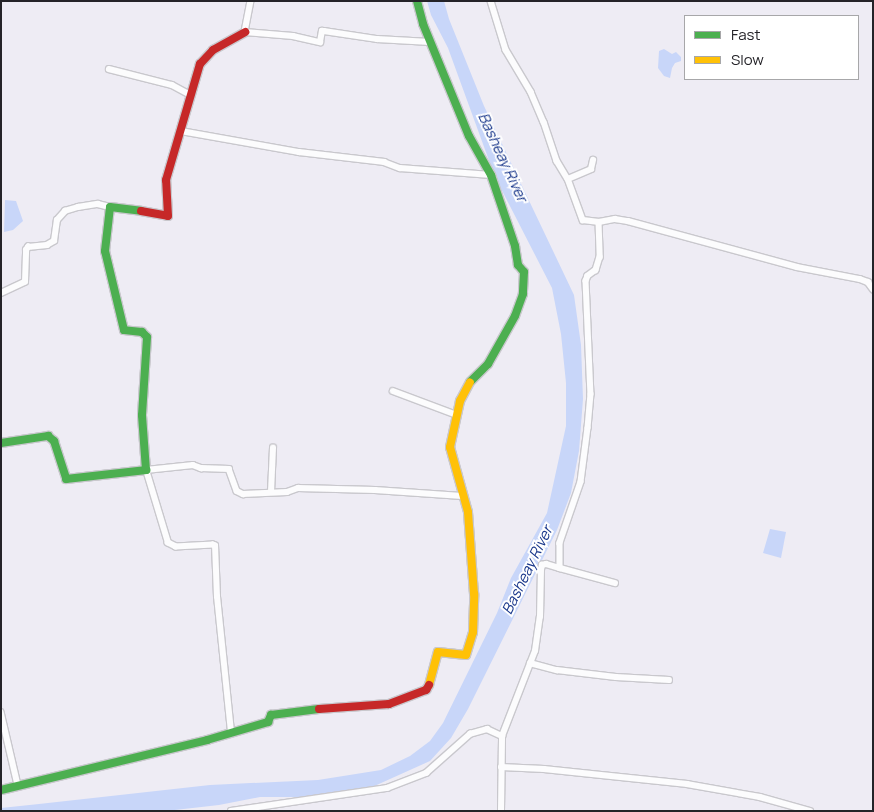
<!DOCTYPE html>
<style>
body{margin:0}
#map{position:relative;width:874px;height:812px;overflow:hidden;background:#eeecf4;font-family:Manrope,sans-serif}
div>[style]{position:absolute}
.water>*{inset:0;background:#c8d6f9}
.roads{filter:drop-shadow(1px 0 #c9c8cd) drop-shadow(-1px 0 #c9c8cd) drop-shadow(0 1px #c9c8cd) drop-shadow(0 -1px #c9c8cd)}
.street>*{height:5.5px;margin:-2.75px;padding:0 2.75px;transform-origin:2.75px;border-radius:2.75px;background:#fcfcfd}
.fast>*{height:8px;margin:-4px;padding:0 4px;transform-origin:4px;border-radius:4px;background:#4caf50}
.slow>*{height:8px;margin:-4px;padding:0 4px;transform-origin:4px;border-radius:4px;background:#ffc107}
.jam>*{height:8px;margin:-4px;padding:0 4px;transform-origin:4px;border-radius:4px;background:#c62828}
span{translate:-50% -50%;white-space:nowrap;text-align:center;line-height:1.15;-webkit-text-stroke:4px #fff;paint-order:stroke}
.water-label{font-size:15px;color:#19378b;font-style:italic}
.frame{position:absolute;inset:0;border:2px solid #242328;pointer-events:none}
.legend{position:absolute;left:684px;top:15px;width:175px;height:65px;box-sizing:border-box;background:#fff;border:1px solid #a7a7a9;margin:0;padding:6px 9px;list-style:none;font-size:15px;color:#242328}
.legend li{display:flex;align-items:center;gap:10px;height:25px}
.legend b{width:25px;border:1px solid #a7a7a9}
</style>
<div id="map">
<div class="water">
<div style="clip-path:polygon(427px 1px,444px 1px,449px 19px,484px 106px,574px 295px,581px 345px,583px 399px,579px 451px,571px 493px,557px 530px,468px 709px,451px 738px,430px 761px,370px 788px,300px 797px,260px 797px,219px 805px,166px 811px,1px 811px,1px 808px,39px 804px,210px 785px,318px 780px,381px 770px,410px 756px,430px 741px,443px 723px,497px 613px,511px 578px,547px 513px,566px 426px,566px 383px,561px 334px,552px 288px,495px 177px,448px 48px,431px 15px)"></div>
<div style="clip-path:polygon(664px 49px,672px 54px,676px 52px,681px 57px,681px 61px,675px 63px,672px 68px,670px 78px,664px 76px,658px 68px,659px 51px)"></div>
<div style="clip-path:polygon(5px 200px,16px 201px,23px 221px,13px 230px,4px 232px)"></div>
<div style="clip-path:polygon(770px 529px,786px 532px,781px 558px,763px 553px)"></div>
</div>
<div class="roads">
<div class="street">
<div style="left:251px;top:1px;width:32px;rotate:101deg"></div>
<div style="left:245px;top:32px;width:48px;rotate:4.8deg"></div>
<div style="left:293px;top:36px;width:28px;rotate:13deg"></div>
<div style="left:320px;top:42px;width:11px;rotate:-80deg"></div>
<div style="left:322px;top:31px;width:2px"></div>
<div style="left:324px;top:31px;width:54px;rotate:8.6deg"></div>
<div style="left:377px;top:39px;width:53px;rotate:3.2deg"></div>
<div style="left:491px;top:1px;width:51px;rotate:73deg"></div>
<div style="left:506px;top:50px;width:49px;rotate:59.2deg"></div>
<div style="left:531px;top:92px;width:33px;rotate:67deg"></div>
<div style="left:544px;top:122px;width:41px;rotate:71.6deg"></div>
<div style="left:557px;top:161px;width:21px;rotate:59deg"></div>
<div style="left:568px;top:179px;width:44px;rotate:69.9deg"></div>
<div style="left:583px;top:220px;width:16px;rotate:7deg"></div>
<div style="left:599px;top:222px;width:35px;rotate:88deg"></div>
<div style="left:600px;top:257px;width:14px;rotate:107deg"></div>
<div style="left:596px;top:270px;width:10px;rotate:143deg"></div>
<div style="left:588px;top:276px;width:5px;rotate:112deg"></div>
<div style="left:586px;top:281px;width:113px;rotate:87.5deg"></div>
<div style="left:591px;top:394px;width:34px;rotate:95deg"></div>
<div style="left:588px;top:428px;width:54px;rotate:97.4deg"></div>
<div style="left:581px;top:482px;width:65px;rotate:109deg"></div>
<div style="left:560px;top:543px;width:25px;rotate:90deg"></div>
<div style="left:560px;top:568px;width:57px;rotate:15.3deg"></div>
<div style="left:109px;top:69px;width:65px;rotate:14.3deg"></div>
<div style="left:172px;top:85px;width:21px;rotate:28deg"></div>
<div style="left:181px;top:131px;width:120px;rotate:10.1deg"></div>
<div style="left:299px;top:152px;width:86px;rotate:6.7deg"></div>
<div style="left:384px;top:162px;width:17px;rotate:21deg"></div>
<div style="left:400px;top:168px;width:91px;rotate:4.4deg"></div>
<div style="left:568px;top:179px;width:25px;rotate:-23deg"></div>
<div style="left:591px;top:169px;width:9px;rotate:-77deg"></div>
<div style="left:599px;top:222px;width:16px;rotate:-11deg"></div>
<div style="left:615px;top:219px;width:13px;rotate:9deg"></div>
<div style="left:628px;top:221px;width:175px;rotate:15.2deg"></div>
<div style="left:797px;top:267px;width:64px;rotate:10.8deg"></div>
<div style="left:860px;top:279px;width:9px;rotate:21deg"></div>
<div style="left:868px;top:282px;width:9px;rotate:54deg"></div>
<div style="left:1px;top:293px;width:26px;rotate:-25deg"></div>
<div style="left:25px;top:282px;width:32px;rotate:-88deg"></div>
<div style="left:26px;top:250px;width:4px;rotate:-56deg"></div>
<div style="left:28px;top:247px;width:19px;rotate:-6deg"></div>
<div style="left:47px;top:245px;width:8px;rotate:-30deg"></div>
<div style="left:54px;top:241px;width:21px;rotate:-82deg"></div>
<div style="left:57px;top:220px;width:12px;rotate:-48deg"></div>
<div style="left:65px;top:211px;width:14px;rotate:-17deg"></div>
<div style="left:78px;top:207px;width:20px;rotate:-9deg"></div>
<div style="left:98px;top:204px;width:12px;rotate:14deg"></div>
<div style="left:393px;top:391px;width:68px;rotate:20.6deg"></div>
<div style="left:271px;top:492px;width:44px;rotate:-87.4deg"></div>
<div style="left:530px;top:663px;width:28px;rotate:15deg"></div>
<div style="left:557px;top:670px;width:59px;rotate:6.8deg"></div>
<div style="left:616px;top:677px;width:53px;rotate:3.2deg"></div>
<div style="left:1px;top:712px;width:75px;rotate:76.9deg"></div>
<div style="left:231px;top:732px;width:136px;rotate:-95.9deg"></div>
<div style="left:217px;top:597px;width:51px;rotate:-92.2deg"></div>
<div style="left:215px;top:546px;width:2px;rotate:-153deg"></div>
<div style="left:213px;top:545px;width:37px;rotate:177deg"></div>
<div style="left:176px;top:547px;width:9px;rotate:-153deg"></div>
<div style="left:168px;top:543px;width:76px;rotate:-106.8deg"></div>
<div style="left:146px;top:470px;width:47px;rotate:-6.1deg"></div>
<div style="left:193px;top:465px;width:9px;rotate:21deg"></div>
<div style="left:201px;top:468px;width:28px;rotate:2deg"></div>
<div style="left:229px;top:469px;width:23px;rotate:70deg"></div>
<div style="left:237px;top:491px;width:7px;rotate:27deg"></div>
<div style="left:243px;top:494px;width:44px;rotate:-2.6deg"></div>
<div style="left:287px;top:492px;width:12px;rotate:-20deg"></div>
<div style="left:298px;top:488px;width:77px;rotate:1.5deg"></div>
<div style="left:375px;top:490px;width:87px;rotate:3.9deg"></div>
<div style="left:501px;top:767px;width:43px;rotate:2.7deg"></div>
<div style="left:544px;top:769px;width:144px;rotate:6deg"></div>
<div style="left:687px;top:784px;width:74px;rotate:10.1deg"></div>
<div style="left:760px;top:797px;width:52px;rotate:15.6deg"></div>
<div style="left:231px;top:811px;width:158px;rotate:-8.4deg"></div>
<div style="left:387px;top:788px;width:42px;rotate:-21deg"></div>
<div style="left:426px;top:773px;width:59px;rotate:-41.6deg"></div>
<div style="left:470px;top:734px;width:18px;rotate:-16deg"></div>
<div style="left:487px;top:729px;width:17px;rotate:25deg"></div>
<div style="left:501px;top:811px;width:75px;rotate:-89.2deg"></div>
<div style="left:502px;top:736px;width:91px;rotate:-68.8deg"></div>
<div style="left:535px;top:651px;width:34px;rotate:-82deg"></div>
<div style="left:540px;top:617px;width:47px;rotate:-88.8deg"></div>
<div style="left:541px;top:570px;width:5px;rotate:-79deg"></div>
<div style="left:542px;top:565px;width:4px;rotate:-14deg"></div>
<div style="left:546px;top:564px;width:15px;rotate:16deg"></div>
</div>
<div class="fast">
<div style="left:417px;top:1px;width:24px;rotate:75deg"></div>
<div style="left:423px;top:24px;width:121px;rotate:67.7deg"></div>
<div style="left:469px;top:136px;width:45px;rotate:60.6deg"></div>
<div style="left:491px;top:175px;width:75px;rotate:71.3deg"></div>
<div style="left:515px;top:246px;width:19px;rotate:81deg"></div>
<div style="left:518px;top:265px;width:9px;rotate:49deg"></div>
<div style="left:524px;top:272px;width:22px;rotate:93deg"></div>
<div style="left:523px;top:294px;width:23px;rotate:110deg"></div>
<div style="left:515px;top:316px;width:55px;rotate:119.4deg"></div>
<div style="left:488px;top:364px;width:25px;rotate:135deg"></div>
<div style="left:1px;top:443px;width:48px;rotate:-8.5deg"></div>
<div style="left:48px;top:436px;width:8px;rotate:40deg"></div>
<div style="left:54px;top:441px;width:40px;rotate:72deg"></div>
<div style="left:66px;top:479px;width:81px;rotate:-6.4deg"></div>
<div style="left:146px;top:470px;width:55px;rotate:-94.2deg"></div>
<div style="left:142px;top:415px;width:78px;rotate:-86.3deg"></div>
<div style="left:147px;top:337px;width:7px;rotate:-135deg"></div>
<div style="left:142px;top:332px;width:18px;rotate:-174deg"></div>
<div style="left:124px;top:330px;width:81px;rotate:-103.5deg"></div>
<div style="left:105px;top:251px;width:44px;rotate:-83.5deg"></div>
<div style="left:110px;top:207px;width:31px;rotate:7deg"></div>
<div style="left:1px;top:790px;width:212px;rotate:-13.6deg"></div>
<div style="left:207px;top:740px;width:64px;rotate:-16.4deg"></div>
<div style="left:268px;top:722px;width:8px;rotate:-67deg"></div>
<div style="left:271px;top:715px;width:48px;rotate:-7.1deg"></div>
</div>
<div class="slow">
<div style="left:429px;top:685px;width:34px;rotate:-75deg"></div>
<div style="left:438px;top:652px;width:28px;rotate:6deg"></div>
<div style="left:466px;top:655px;width:24px;rotate:-73deg"></div>
<div style="left:473px;top:632px;width:38px;rotate:-88deg"></div>
<div style="left:474px;top:594px;width:82px;rotate:-94.2deg"></div>
<div style="left:468px;top:512px;width:67px;rotate:-105.5deg"></div>
<div style="left:450px;top:447px;width:47px;rotate:-77.7deg"></div>
<div style="left:460px;top:401px;width:21px;rotate:-62deg"></div>
</div>
<div class="jam">
<div style="left:141px;top:211px;width:27px;rotate:10deg"></div>
<div style="left:168px;top:216px;width:36px;rotate:-93deg"></div>
<div style="left:166px;top:180px;width:121px;rotate:-73.7deg"></div>
<div style="left:200px;top:64px;width:19px;rotate:-47deg"></div>
<div style="left:213px;top:50px;width:37px;rotate:-29deg"></div>
<div style="left:319px;top:709px;width:70px;rotate:-4.1deg"></div>
<div style="left:389px;top:704px;width:40px;rotate:-21deg"></div>
<div style="left:426px;top:690px;width:6px;rotate:-59deg"></div>
</div>
</div>
<div class="water-label">
<span style="left:503px;top:157px;rotate:65deg">Basheay River</span>
<span style="left:527px;top:570px;rotate:-64deg">Basheay River</span>
</div>
<div class="frame"></div>
<ul class="legend">
<li><b style="height:6px;background:#4caf50"></b>Fast</li>
<li><b style="height:6px;background:#ffc107"></b>Slow</li>
</ul>
</div>
